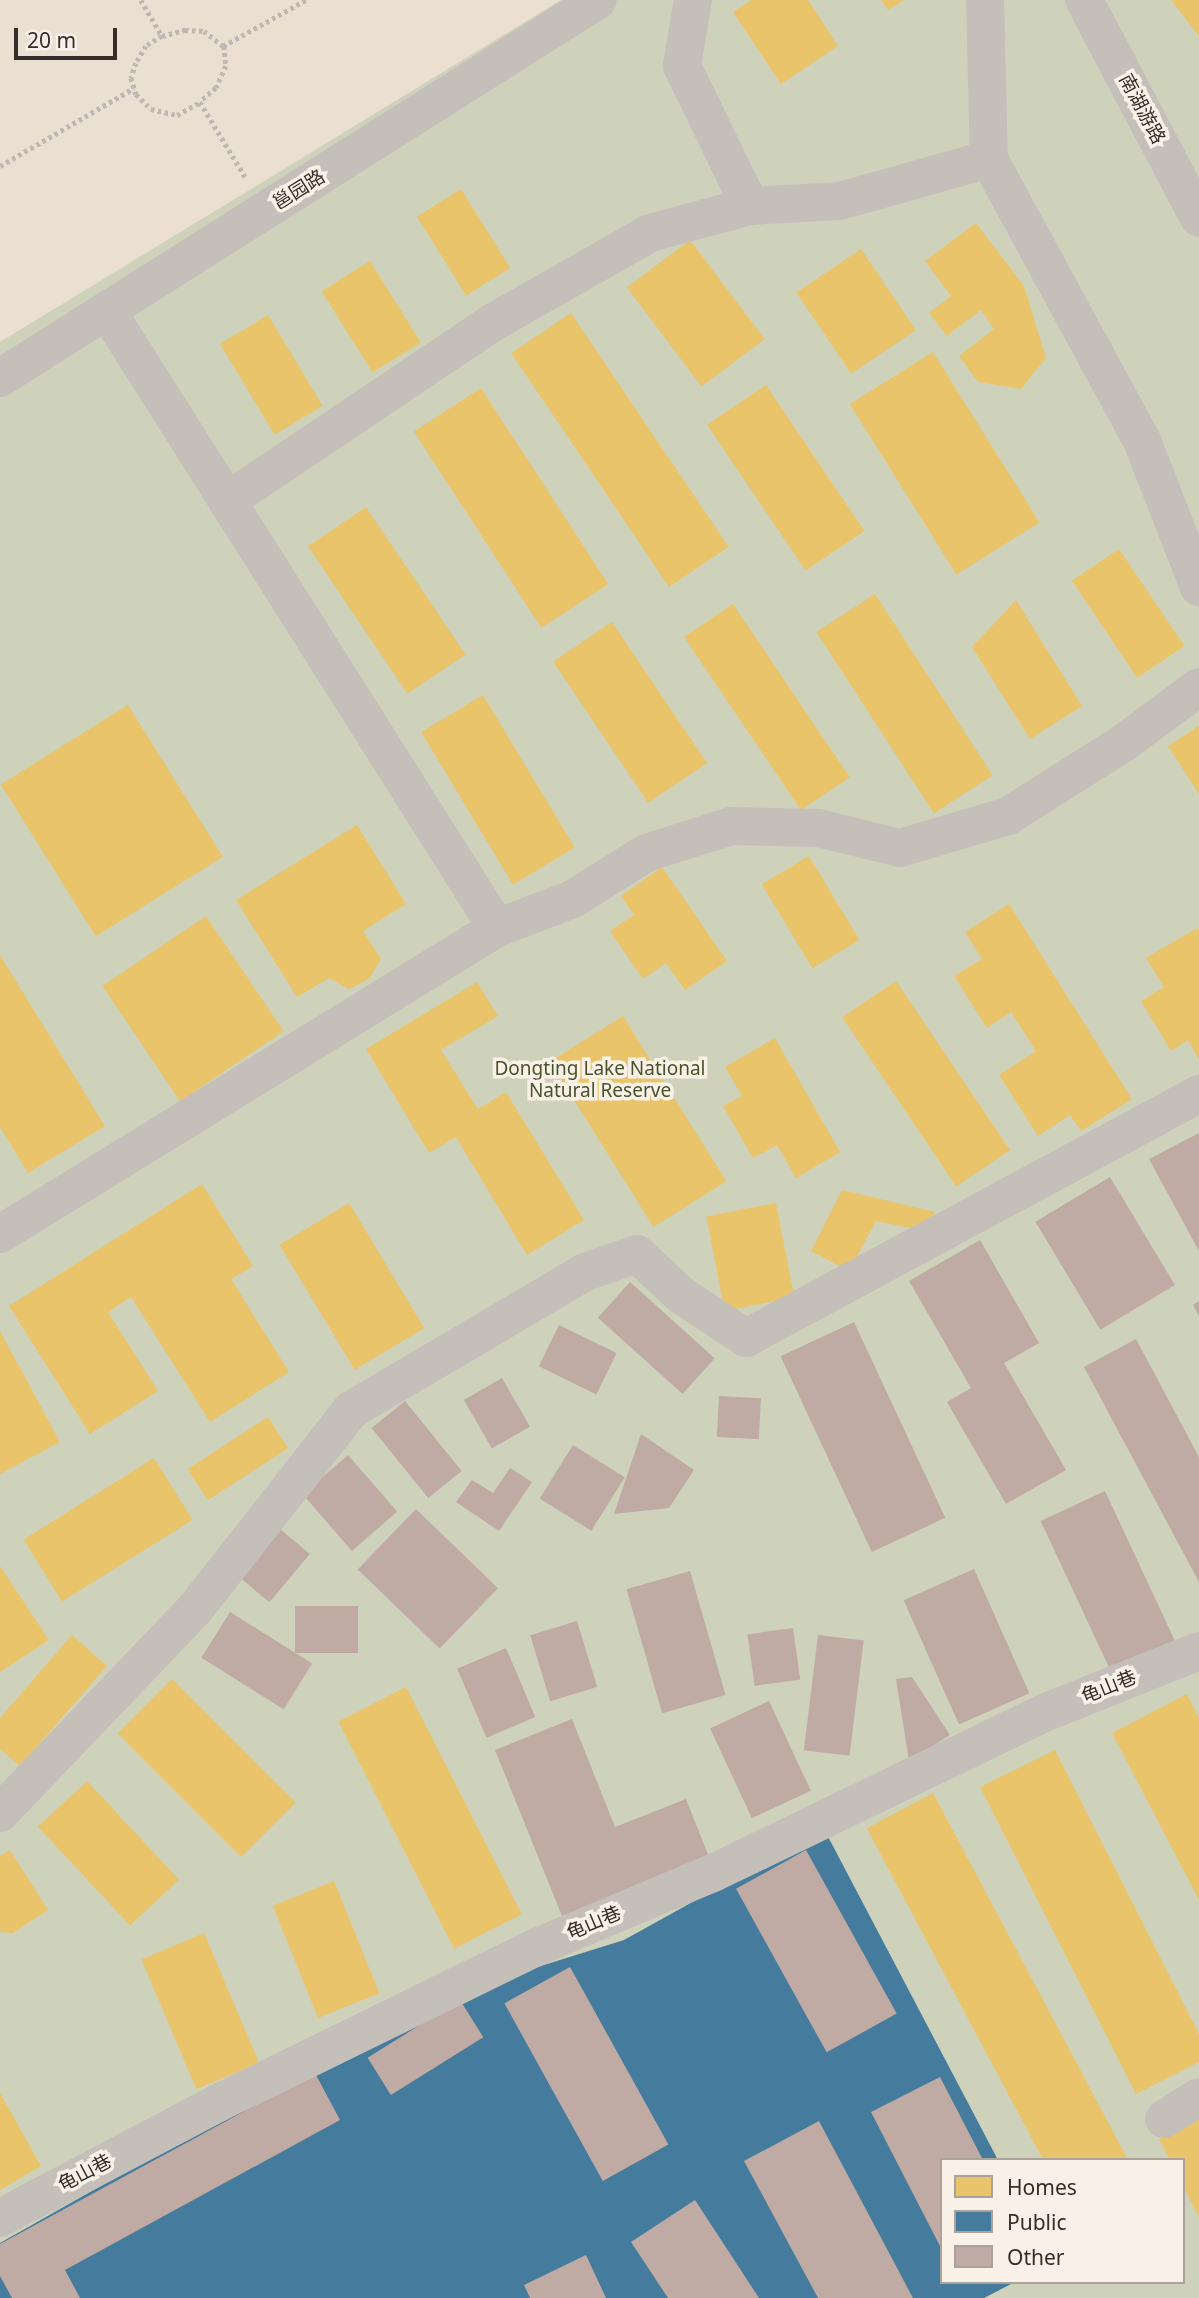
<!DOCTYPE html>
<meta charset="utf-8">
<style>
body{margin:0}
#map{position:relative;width:1199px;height:2298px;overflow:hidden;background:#ece7e1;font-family:"Noto Sans","Noto Sans SC",sans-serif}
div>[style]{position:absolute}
.green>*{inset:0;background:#ced2bb}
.plaza>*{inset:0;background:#eadfd0}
.homes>*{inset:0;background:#e9c46a;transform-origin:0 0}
.public>*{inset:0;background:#457b9d}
.building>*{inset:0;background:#bfaba3;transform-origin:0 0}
.path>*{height:4.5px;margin-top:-2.25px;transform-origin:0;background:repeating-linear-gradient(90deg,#beb7b2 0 3.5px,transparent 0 7px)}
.minor>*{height:38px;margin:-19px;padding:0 19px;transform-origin:19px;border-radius:19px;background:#c5bfba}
.tertiary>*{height:38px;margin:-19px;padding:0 19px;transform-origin:19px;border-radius:19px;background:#c5bfba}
span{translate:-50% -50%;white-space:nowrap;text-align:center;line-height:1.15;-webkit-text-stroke:7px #f9f1e8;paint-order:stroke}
.street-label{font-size:19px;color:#362c28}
.park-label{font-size:19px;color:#46542c}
.legend{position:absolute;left:940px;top:2158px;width:245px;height:126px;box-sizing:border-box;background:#f9f1e8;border:2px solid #aba29b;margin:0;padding:9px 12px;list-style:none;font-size:21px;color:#362c28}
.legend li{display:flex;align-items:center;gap:14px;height:35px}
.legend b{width:35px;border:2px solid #aba29b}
.scale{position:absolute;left:14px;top:28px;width:103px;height:32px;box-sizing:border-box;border:4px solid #362c28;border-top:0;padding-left:9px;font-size:21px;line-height:24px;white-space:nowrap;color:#362c28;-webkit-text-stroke:5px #f9f1e8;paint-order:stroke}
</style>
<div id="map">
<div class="green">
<div style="clip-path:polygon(evenodd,0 0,1199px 0,1199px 2298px,0 2298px,0 0,942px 2160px,1183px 2160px,1183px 2282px,942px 2282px,942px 2160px)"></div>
</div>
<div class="plaza">
<div style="clip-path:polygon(0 0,561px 0,0 342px)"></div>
</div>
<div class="homes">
<div style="clip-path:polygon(751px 0,808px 0,838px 46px,781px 84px,733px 12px)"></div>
<div style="clip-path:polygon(881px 0,904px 0,888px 10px)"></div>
<div style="clip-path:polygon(1172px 0,1199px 0,1199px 36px,1174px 4px)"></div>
<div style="left:461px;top:189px;width:93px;height:52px;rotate:58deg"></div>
<div style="clip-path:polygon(976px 223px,1024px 286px,1046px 358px,1021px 389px,978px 382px,959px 356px,994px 329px,981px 310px,947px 336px,929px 313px,951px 296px,925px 261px)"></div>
<div style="left:690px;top:240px;width:124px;height:79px;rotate:53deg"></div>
<div style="left:861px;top:249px;width:98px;height:78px;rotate:56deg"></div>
<div style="left:370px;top:261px;width:96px;height:57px;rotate:58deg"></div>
<div style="left:571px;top:313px;width:282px;height:72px;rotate:56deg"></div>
<div style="left:268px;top:315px;width:106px;height:56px;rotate:59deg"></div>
<div style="left:933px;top:352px;width:201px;height:98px;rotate:58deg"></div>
<div style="left:766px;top:385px;width:176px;height:71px;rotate:56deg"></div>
<div style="left:481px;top:388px;width:234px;height:80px;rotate:57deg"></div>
<div style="left:366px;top:507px;width:178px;height:70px;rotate:56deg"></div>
<div style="left:1119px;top:549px;width:117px;height:57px;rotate:56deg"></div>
<div style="left:875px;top:594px;width:216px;height:70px;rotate:57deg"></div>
<div style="clip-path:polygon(1016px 600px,1082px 706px,1030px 739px,972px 647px)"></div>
<div style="left:733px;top:604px;width:209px;height:59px;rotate:56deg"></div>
<div style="left:612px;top:622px;width:170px;height:71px;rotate:56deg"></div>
<div style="left:483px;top:695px;width:178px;height:72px;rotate:59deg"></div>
<div style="left:128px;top:705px;width:179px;height:150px;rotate:58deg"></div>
<div style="clip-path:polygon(1199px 726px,1199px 794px,1168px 746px)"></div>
<div style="clip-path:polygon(357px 825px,406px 904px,363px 931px,381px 959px,369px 979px,349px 989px,329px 978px,297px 997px,236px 900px)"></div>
<div style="left:809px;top:856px;width:98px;height:55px;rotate:59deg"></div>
<div style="clip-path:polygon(662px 867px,727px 961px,685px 990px,666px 963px,643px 979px,610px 931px,634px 915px,621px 896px)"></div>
<div style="clip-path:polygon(1009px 904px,1132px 1099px,1081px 1131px,1070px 1115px,1038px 1136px,999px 1075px,1036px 1051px,1011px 1012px,987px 1028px,954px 976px,982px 959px,965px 932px)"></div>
<div style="left:206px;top:916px;width:139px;height:125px;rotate:56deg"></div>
<div style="clip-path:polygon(1197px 928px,1199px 931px,1199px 1060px,1188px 1040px,1171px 1051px,1141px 1001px,1164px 987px,1146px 958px)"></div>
<div style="clip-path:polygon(0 955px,105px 1126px,28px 1173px,0 1127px)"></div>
<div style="left:896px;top:981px;width:204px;height:65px;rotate:56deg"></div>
<div style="clip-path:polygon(477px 982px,498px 1016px,441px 1050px,478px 1109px,506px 1092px,584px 1220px,527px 1255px,456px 1137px,429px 1153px,366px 1049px)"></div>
<div style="left:623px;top:1016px;width:195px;height:86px;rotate:58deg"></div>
<div style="clip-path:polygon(775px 1038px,840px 1152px,796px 1178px,777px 1145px,753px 1158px,723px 1106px,742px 1096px,725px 1067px)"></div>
<div style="clip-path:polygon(202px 1184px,253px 1266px,231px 1279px,289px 1372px,210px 1422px,131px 1297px,108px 1312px,158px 1391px,90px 1434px,9px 1306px)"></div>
<div style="clip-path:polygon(842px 1190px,935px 1212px,925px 1231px,876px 1221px,849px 1271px,811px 1251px)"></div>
<div style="left:349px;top:1203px;width:146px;height:81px;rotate:59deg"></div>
<div style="left:776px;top:1203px;width:96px;height:71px;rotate:79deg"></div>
<div style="clip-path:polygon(0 1331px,60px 1442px,0 1474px)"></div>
<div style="left:268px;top:1417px;width:37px;height:96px;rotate:57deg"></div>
<div style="left:154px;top:1458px;width:73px;height:154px;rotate:58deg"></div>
<div style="clip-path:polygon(0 1566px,49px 1640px,0 1672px)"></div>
<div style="clip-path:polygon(72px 1635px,107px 1666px,20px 1766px,0 1749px,0 1718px)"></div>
<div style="left:172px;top:1679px;width:175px;height:77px;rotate:45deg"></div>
<div style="left:406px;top:1687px;width:255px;height:76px;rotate:63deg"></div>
<div style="clip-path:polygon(1187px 1694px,1199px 1718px,1199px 1900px,1112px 1733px)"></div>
<div style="clip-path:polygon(1055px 1750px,1199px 2034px,1199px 2062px,1136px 2094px,980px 1787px)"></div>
<div style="left:87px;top:1781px;width:135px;height:67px;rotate:47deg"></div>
<div style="left:933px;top:1793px;width:416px;height:75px;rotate:62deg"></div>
<div style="clip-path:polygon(10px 1850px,48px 1910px,13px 1933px,0 1932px,0 1856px)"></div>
<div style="left:334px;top:1881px;width:121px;height:66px;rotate:68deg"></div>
<div style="left:204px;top:1933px;width:141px;height:68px;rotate:67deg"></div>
<div style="clip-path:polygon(0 2093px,41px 2166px,0 2190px)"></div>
<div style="clip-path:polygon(1199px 2118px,1199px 2217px,1183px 2186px,1183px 2160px,1170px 2160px,1159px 2139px)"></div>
</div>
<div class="public">
<div style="clip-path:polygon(824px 1829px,998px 2160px,942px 2160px,942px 2282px,1015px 2282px,984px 2298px,0 2298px,0 2243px,339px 2051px,499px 1979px,624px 1940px)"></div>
</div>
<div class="building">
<div style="clip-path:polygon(1199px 1133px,1199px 1251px,1149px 1159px)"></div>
<div style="left:1110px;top:1177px;width:126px;height:87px;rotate:59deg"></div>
<div style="clip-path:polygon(980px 1240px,1039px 1343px,1004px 1363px,1066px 1470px,1006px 1504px,947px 1402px,971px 1388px,909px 1281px)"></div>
<div style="left:630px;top:1282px;width:114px;height:48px;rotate:42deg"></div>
<div style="clip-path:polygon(1199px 1301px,1199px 1316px,1193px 1305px)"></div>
<div style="left:854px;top:1322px;width:216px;height:81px;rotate:65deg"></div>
<div style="left:559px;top:1325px;width:64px;height:46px;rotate:26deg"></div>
<div style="clip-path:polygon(1136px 1339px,1199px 1457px,1199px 1582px,1084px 1367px)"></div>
<div style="left:502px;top:1378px;width:56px;height:44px;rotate:60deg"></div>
<div style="left:719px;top:1396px;width:42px;height:41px;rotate:3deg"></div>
<div style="left:405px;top:1401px;width:90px;height:43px;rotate:51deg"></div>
<div style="clip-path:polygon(641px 1434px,694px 1470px,669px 1508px,614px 1514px)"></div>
<div style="left:573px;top:1445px;width:61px;height:63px;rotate:32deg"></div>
<div style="left:348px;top:1455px;width:75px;height:60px;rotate:49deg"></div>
<div style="clip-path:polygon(510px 1468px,532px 1482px,499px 1531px,456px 1502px,472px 1480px,493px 1493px)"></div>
<div style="left:1105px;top:1491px;width:167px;height:71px;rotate:65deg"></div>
<div style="left:416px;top:1509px;width:114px;height:84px;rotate:44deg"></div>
<div style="left:280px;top:1529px;width:39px;height:63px;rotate:40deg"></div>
<div style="left:974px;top:1569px;width:136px;height:77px;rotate:66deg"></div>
<div style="left:690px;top:1571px;width:129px;height:66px;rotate:74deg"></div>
<div style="left:358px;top:1606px;width:47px;height:63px;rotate:90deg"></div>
<div style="left:230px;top:1612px;width:97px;height:54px;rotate:32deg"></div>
<div style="left:577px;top:1621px;width:69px;height:49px;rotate:73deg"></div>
<div style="left:793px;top:1628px;width:52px;height:46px;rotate:82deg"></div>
<div style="left:818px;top:1635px;width:46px;height:116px;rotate:7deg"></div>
<div style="left:506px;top:1648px;width:75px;height:53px;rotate:67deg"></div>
<div style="clip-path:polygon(912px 1677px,950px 1735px,909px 1761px,896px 1679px)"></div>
<div style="left:769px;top:1701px;width:99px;height:65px;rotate:65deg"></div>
<div style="clip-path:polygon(572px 1719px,615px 1827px,686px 1799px,709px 1857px,562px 1916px,495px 1750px)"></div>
<div style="left:806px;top:1850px;width:187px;height:80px;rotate:61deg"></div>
<div style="left:570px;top:1967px;width:203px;height:75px;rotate:61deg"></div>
<div style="left:460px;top:2000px;width:44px;height:109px;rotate:58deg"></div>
<div style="clip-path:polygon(315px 2073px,340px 2120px,65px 2270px,80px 2298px,12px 2298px,0 2276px,0 2244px)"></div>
<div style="clip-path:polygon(940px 2077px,983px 2160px,942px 2160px,942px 2250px,871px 2112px)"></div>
<div style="clip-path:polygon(819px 2121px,913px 2298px,818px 2298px,744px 2161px)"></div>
<div style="clip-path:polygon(695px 2200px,759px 2298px,668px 2298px,631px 2242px)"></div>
<div style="clip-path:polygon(586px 2255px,606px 2298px,530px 2298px,524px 2285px)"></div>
</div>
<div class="path">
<div style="left:141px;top:0;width:42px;rotate:59.7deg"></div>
<div style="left:162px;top:36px;width:24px;rotate:-15deg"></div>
<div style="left:185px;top:30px;width:19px;rotate:3deg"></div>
<div style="left:204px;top:31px;width:24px;rotate:38deg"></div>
<div style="left:223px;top:46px;width:95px;rotate:-29deg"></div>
<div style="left:162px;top:36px;width:19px;rotate:148deg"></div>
<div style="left:146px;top:46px;width:20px;rotate:120deg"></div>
<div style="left:136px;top:63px;width:16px;rotate:108deg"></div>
<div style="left:131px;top:78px;width:17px;rotate:73deg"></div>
<div style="left:136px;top:94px;width:21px;rotate:45deg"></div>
<div style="left:151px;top:109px;width:27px;rotate:13deg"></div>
<div style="left:177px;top:115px;width:26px;rotate:-29deg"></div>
<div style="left:224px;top:46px;width:20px;rotate:84deg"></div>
<div style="left:226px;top:66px;width:24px;rotate:114deg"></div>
<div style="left:216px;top:88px;width:21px;rotate:139deg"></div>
<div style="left:200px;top:102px;width:91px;rotate:58.9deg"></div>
<div style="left:0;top:166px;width:155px;rotate:-30.2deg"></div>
</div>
<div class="minor">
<div style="left:693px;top:0;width:67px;rotate:99.5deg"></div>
<div style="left:682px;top:66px;width:156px;rotate:64.1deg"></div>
<div style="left:985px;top:0;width:159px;rotate:88.6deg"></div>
<div style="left:227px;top:501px;width:317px;rotate:-33.9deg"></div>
<div style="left:490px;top:324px;width:184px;rotate:-29.6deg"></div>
<div style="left:650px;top:233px;width:104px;rotate:-15.1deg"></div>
<div style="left:750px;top:206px;width:90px;rotate:-3.2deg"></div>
<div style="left:840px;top:201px;width:155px;rotate:-15.7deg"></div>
<div style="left:989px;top:159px;width:321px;rotate:61.5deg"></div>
<div style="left:1142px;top:441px;width:157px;rotate:68.7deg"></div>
<div style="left:497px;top:928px;width:81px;rotate:-20.9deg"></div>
<div style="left:573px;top:899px;width:86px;rotate:-32.2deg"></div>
<div style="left:646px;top:853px;width:89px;rotate:-17.6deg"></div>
<div style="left:731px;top:826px;width:87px;rotate:1.3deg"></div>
<div style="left:818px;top:828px;width:84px;rotate:13.7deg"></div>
<div style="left:900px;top:848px;width:113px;rotate:-16.5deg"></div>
<div style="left:1008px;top:816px;width:135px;rotate:-32.3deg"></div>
<div style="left:1122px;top:744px;width:96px;rotate:-36.5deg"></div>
<div style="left:0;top:1234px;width:584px;rotate:-31.62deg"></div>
<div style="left:497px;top:928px;width:729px;rotate:-122.27deg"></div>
<div style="left:0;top:1813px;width:282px;rotate:-46.3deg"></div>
<div style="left:195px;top:1609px;width:253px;rotate:-51.9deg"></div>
<div style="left:351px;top:1410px;width:272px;rotate:-30.5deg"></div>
<div style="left:585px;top:1272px;width:55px;rotate:-19.1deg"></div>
<div style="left:637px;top:1254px;width:60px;rotate:43deg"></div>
<div style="left:681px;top:1295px;width:78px;rotate:33.5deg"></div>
<div style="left:746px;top:1338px;width:515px;rotate:-28.31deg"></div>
<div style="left:1164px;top:2119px;width:41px;rotate:-32.2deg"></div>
<div style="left:0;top:2218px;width:246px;rotate:-27.8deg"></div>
<div style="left:218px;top:2103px;width:350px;rotate:-26.1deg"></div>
<div style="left:532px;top:1949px;width:196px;rotate:-22.8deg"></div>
<div style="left:713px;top:1873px;width:368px;rotate:-25.8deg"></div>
<div style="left:1044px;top:1713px;width:167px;rotate:-21.8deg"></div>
</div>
<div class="tertiary">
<div style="left:1084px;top:0;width:246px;rotate:62.2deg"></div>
<div style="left:0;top:378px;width:707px;rotate:-32.3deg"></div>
</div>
<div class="street-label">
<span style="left:1142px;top:109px;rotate:62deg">南湖游路</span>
<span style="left:299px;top:190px;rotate:-32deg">邕园路</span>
<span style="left:1109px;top:1687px;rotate:-22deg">龟山巷</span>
<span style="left:594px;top:1923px;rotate:-23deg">龟山巷</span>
<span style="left:85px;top:2173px;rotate:-28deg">龟山巷</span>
</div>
<div class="park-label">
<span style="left:600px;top:1080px">Dongting Lake National<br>Natural Reserve</span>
</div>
<ul class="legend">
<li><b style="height:19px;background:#e9c46a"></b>Homes</li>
<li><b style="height:19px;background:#457b9d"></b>Public</li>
<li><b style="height:19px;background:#bfaba3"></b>Other</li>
</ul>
<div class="scale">20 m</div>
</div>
